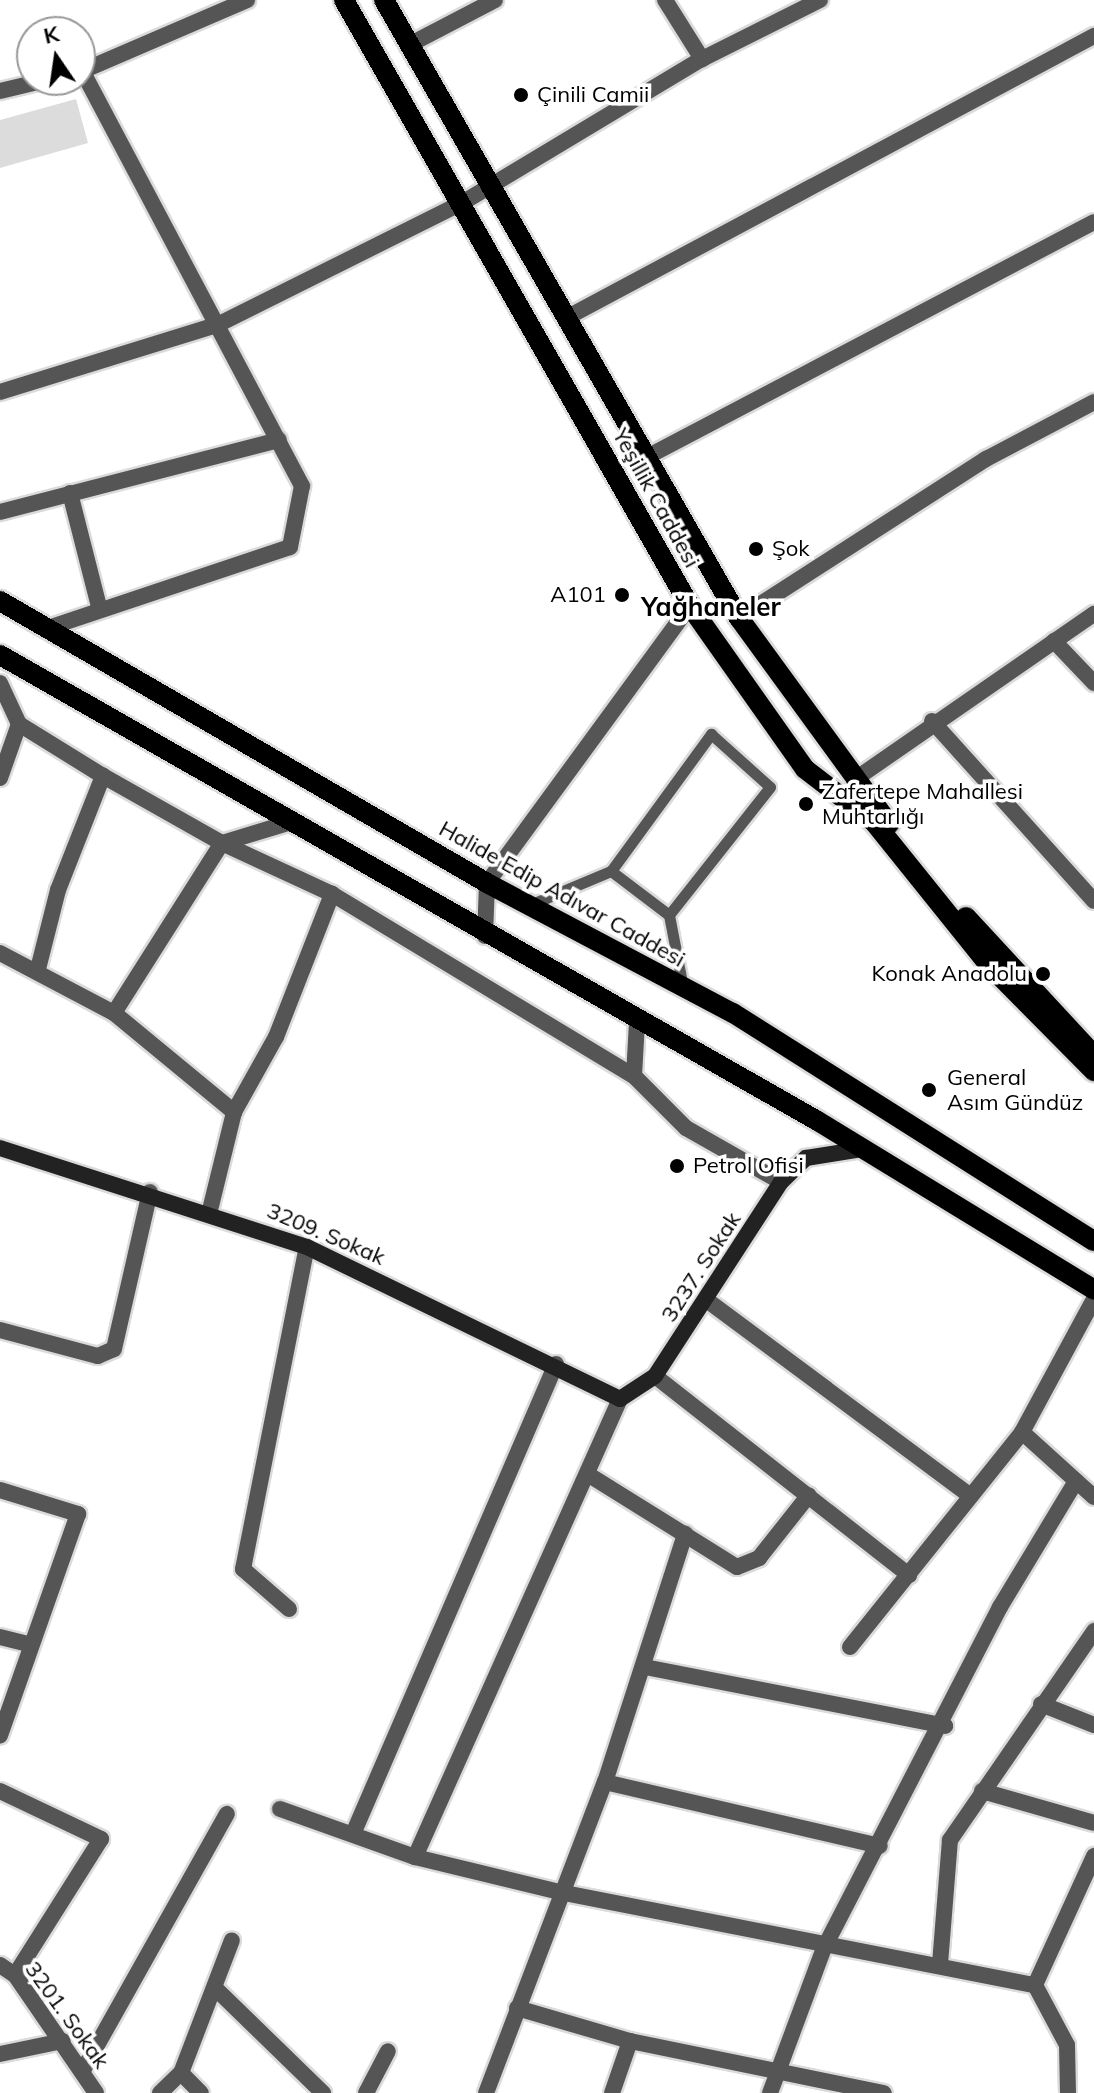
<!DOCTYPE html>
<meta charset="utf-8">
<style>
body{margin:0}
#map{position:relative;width:1094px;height:2093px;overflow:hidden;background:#fff;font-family:Mulish,sans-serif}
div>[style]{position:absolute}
.green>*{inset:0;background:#dcdcdc}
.roads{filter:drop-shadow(2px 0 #dbdbdb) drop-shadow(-2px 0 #dbdbdb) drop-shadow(0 2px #dbdbdb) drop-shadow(0 -2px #dbdbdb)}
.service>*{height:11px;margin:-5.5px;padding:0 5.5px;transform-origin:5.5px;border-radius:5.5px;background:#555}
.minor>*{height:16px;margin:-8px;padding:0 8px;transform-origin:8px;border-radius:8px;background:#555}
.tertiary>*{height:16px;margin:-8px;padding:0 8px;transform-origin:8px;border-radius:8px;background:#555}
.secondary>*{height:16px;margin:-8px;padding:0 8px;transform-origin:8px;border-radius:8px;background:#222}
.primary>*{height:20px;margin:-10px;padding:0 10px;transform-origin:10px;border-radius:10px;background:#000}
.dots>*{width:22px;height:22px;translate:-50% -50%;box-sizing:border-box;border:4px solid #fff;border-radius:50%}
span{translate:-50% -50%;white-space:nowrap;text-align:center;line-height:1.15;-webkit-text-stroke:7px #fff;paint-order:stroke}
.poi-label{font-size:22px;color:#000}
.left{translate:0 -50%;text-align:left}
.right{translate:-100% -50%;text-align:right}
.street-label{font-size:22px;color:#000}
.quarter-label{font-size:26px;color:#000;font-weight:700}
.north{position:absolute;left:16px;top:16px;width:80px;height:80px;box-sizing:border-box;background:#fff;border:2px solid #999;border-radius:50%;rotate:347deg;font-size:22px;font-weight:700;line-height:32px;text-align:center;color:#000}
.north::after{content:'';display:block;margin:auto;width:28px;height:36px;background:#000;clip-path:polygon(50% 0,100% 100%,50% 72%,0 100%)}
</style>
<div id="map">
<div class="green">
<div style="clip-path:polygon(76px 99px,88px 143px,0 168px,0 120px)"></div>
</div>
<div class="roads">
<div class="service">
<div style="left:711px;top:734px;width:79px;rotate:41.9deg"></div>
<div style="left:770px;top:787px;width:163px;rotate:128.3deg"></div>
<div style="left:669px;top:915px;width:73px;rotate:-142.8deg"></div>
<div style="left:611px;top:871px;width:170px;rotate:-53.9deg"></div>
<div style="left:532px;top:904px;width:86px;rotate:-22.7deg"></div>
<div style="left:669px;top:915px;width:74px;rotate:79.1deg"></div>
</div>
<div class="minor">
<div style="left:665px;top:0;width:70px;rotate:57.9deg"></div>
<div style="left:409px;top:45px;width:97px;rotate:-27.6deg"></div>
<div style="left:80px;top:72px;width:182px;rotate:-23.3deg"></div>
<div style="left:0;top:91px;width:47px;rotate:-13.4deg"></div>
<div style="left:566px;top:318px;width:599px;rotate:-28.11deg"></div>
<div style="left:0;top:392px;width:227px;rotate:-17.2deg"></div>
<div style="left:217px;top:325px;width:274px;rotate:-26.5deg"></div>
<div style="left:643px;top:459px;width:509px;rotate:-27.72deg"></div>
<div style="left:70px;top:493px;width:118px;rotate:75.7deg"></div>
<div style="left:0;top:512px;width:288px;rotate:-14.5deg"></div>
<div style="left:739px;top:618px;width:294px;rotate:-32.8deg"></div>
<div style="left:986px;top:459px;width:122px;rotate:-27.8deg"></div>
<div style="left:45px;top:629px;width:258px;rotate:-18.5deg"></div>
<div style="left:290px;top:547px;width:62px;rotate:-78.9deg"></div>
<div style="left:302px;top:486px;width:470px;rotate:-117.9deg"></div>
<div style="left:1054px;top:641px;width:58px;rotate:46.4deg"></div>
<div style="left:0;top:683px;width:45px;rotate:65.1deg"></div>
<div style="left:19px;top:724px;width:99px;rotate:31.8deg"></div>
<div style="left:103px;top:776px;width:137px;rotate:29.4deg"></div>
<div style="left:222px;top:843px;width:121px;rotate:24.9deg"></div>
<div style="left:332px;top:894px;width:353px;rotate:31.1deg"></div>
<div style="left:634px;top:1076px;width:53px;rotate:-86.8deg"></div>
<div style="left:932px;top:721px;width:242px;rotate:48deg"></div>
<div style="left:0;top:778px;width:57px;rotate:-70.6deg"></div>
<div style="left:854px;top:780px;width:292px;rotate:-34.7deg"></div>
<div style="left:485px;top:936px;width:53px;rotate:-87.8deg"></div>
<div style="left:487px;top:883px;width:343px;rotate:-53.8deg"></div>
<div style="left:0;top:953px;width:129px;rotate:27.8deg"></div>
<div style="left:114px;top:1013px;width:156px;rotate:39.5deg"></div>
<div style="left:38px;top:969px;width:81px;rotate:-75.8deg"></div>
<div style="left:58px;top:890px;width:123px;rotate:-68.5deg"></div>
<div style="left:114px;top:1013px;width:201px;rotate:-57.6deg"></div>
<div style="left:222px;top:843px;width:72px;rotate:-16.9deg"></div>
<div style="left:634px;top:1076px;width:74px;rotate:45deg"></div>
<div style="left:686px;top:1128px;width:109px;rotate:29.6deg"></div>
<div style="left:210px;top:1210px;width:101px;rotate:-76.2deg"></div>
<div style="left:234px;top:1112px;width:86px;rotate:-60.8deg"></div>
<div style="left:276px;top:1037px;width:154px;rotate:-68.6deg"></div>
<div style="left:1094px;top:1299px;width:151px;rotate:118.4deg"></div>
<div style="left:1022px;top:1432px;width:97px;rotate:42.1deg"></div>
<div style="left:708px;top:1301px;width:327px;rotate:36.6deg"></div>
<div style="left:0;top:1330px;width:101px;rotate:14.9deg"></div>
<div style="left:98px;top:1356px;width:17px;rotate:-24deg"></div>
<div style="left:114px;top:1349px;width:161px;rotate:-77.1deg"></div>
<div style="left:655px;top:1376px;width:323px;rotate:38.1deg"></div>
<div style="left:589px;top:1475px;width:174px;rotate:31.9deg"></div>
<div style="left:737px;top:1567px;width:24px;rotate:-22deg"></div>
<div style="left:759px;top:1558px;width:80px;rotate:-51.6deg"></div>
<div style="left:0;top:1490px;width:82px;rotate:17.1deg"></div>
<div style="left:78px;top:1514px;width:235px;rotate:109.4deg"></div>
<div style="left:289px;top:1609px;width:61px;rotate:-139deg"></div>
<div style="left:243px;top:1569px;width:328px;rotate:-78.8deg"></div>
<div style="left:0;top:1637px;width:32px;rotate:14deg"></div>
<div style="left:850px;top:1647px;width:275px;rotate:-51.3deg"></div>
<div style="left:645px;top:1667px;width:306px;rotate:11.1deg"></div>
<div style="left:1041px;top:1704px;width:57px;rotate:21.6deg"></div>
<div style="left:605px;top:1782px;width:282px;rotate:13.1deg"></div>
<div style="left:0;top:1791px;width:112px;rotate:25.4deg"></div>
<div style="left:101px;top:1839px;width:161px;rotate:122.3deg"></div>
<div style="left:982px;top:1791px;width:116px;rotate:15.9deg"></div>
<div style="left:280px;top:1809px;width:143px;rotate:19.6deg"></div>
<div style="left:415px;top:1857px;width:153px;rotate:13.6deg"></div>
<div style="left:564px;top:1893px;width:480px;rotate:11.1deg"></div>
<div style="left:353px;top:1834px;width:512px;rotate:-66.64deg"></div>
<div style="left:415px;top:1857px;width:502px;rotate:-65.89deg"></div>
<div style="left:940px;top:1964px;width:124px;rotate:-85.4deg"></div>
<div style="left:950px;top:1840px;width:254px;rotate:-55.4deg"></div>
<div style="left:0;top:1965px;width:18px;rotate:34deg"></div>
<div style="left:15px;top:1975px;width:143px;rotate:55.5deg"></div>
<div style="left:215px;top:1988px;width:151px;rotate:44.2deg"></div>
<div style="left:517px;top:2008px;width:118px;rotate:16.3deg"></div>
<div style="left:630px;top:2041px;width:259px;rotate:11.6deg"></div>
<div style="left:0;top:2054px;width:64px;rotate:-11.7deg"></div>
<div style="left:82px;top:2072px;width:296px;rotate:-60.7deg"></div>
<div style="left:181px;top:2073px;width:28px;rotate:45deg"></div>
<div style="left:160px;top:2093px;width:29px;rotate:-44deg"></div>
<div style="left:181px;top:2073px;width:142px;rotate:-69deg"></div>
<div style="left:366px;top:2093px;width:47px;rotate:-62.4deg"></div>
<div style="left:486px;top:2093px;width:333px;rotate:-69.1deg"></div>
<div style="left:605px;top:1782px;width:261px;rotate:-72.1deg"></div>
<div style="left:612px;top:2093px;width:55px;rotate:-70.9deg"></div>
<div style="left:770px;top:2093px;width:155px;rotate:-69.6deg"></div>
<div style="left:824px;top:1948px;width:384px;rotate:-62.7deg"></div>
<div style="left:1000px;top:1607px;width:147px;rotate:-58.9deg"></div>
<div style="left:1068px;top:2093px;width:48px;rotate:-91.2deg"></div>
<div style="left:1067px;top:2045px;width:68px;rotate:-118.1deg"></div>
<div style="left:1035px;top:1985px;width:142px;rotate:-65.4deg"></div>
</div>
<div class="tertiary">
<div style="left:462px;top:203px;width:280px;rotate:-31deg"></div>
<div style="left:702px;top:59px;width:132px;rotate:-26.6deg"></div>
</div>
<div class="secondary">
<div style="left:0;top:1148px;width:323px;rotate:17.9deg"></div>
<div style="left:307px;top:1247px;width:348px;rotate:25.9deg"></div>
<div style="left:620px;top:1399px;width:42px;rotate:-33.3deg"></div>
<div style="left:655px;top:1376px;width:231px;rotate:-57deg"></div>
<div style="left:781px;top:1182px;width:35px;rotate:-44deg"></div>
<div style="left:806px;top:1158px;width:58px;rotate:-9deg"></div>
</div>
<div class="primary">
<div style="left:344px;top:0;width:698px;rotate:60.28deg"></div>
<div style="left:690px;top:606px;width:199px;rotate:54.8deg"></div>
<div style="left:805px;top:769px;width:87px;rotate:37.5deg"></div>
<div style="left:874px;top:822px;width:182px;rotate:51.2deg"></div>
<div style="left:988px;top:964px;width:151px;rotate:45.3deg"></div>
<div style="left:384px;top:0;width:713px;rotate:60.13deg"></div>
<div style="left:739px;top:618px;width:255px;rotate:53.9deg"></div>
<div style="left:0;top:601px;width:563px;rotate:30.07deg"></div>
<div style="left:487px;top:883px;width:278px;rotate:27.9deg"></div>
<div style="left:733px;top:1013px;width:427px;rotate:32.3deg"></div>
<div style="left:0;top:655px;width:939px;rotate:29.68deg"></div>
<div style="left:816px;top:1120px;width:326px;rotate:31.4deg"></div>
<div style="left:966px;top:917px;width:188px;rotate:47.2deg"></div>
</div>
</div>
<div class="dots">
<div style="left:521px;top:95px;background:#000"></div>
<div style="left:756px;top:549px;background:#000"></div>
<div style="left:622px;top:595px;background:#000"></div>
<div style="left:806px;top:804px;background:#000"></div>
<div style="left:1043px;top:974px;background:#000"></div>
<div style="left:929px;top:1090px;background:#000"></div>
<div style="left:677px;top:1166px;background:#000"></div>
</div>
<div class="poi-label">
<span class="left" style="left:537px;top:95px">Çinili Camii</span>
<span class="left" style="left:772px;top:549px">Şok</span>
<span class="right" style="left:606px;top:595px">A101</span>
<span class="left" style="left:822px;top:804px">Zafertepe Mahallesi<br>Muhtarlığı</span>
<span class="right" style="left:1027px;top:974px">Konak Anadolu</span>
<span class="left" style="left:947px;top:1090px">General<br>Asım Gündüz</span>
<span class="left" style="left:693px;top:1166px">Petrol Ofisi</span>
</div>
<div class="street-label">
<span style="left:656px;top:498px;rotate:61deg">Yeşillik Caddesi</span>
<span style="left:562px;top:894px;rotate:29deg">Halide Edip Adıvar Caddesi</span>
<span style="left:326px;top:1234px;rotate:23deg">3209. Sokak</span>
<span style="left:701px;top:1267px;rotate:-57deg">3237. Sokak</span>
<span style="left:67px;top:2015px;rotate:54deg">3201. Sokak</span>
</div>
<div class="quarter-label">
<span style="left:711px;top:607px">Yağhaneler</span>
</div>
<div class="north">K</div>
</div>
